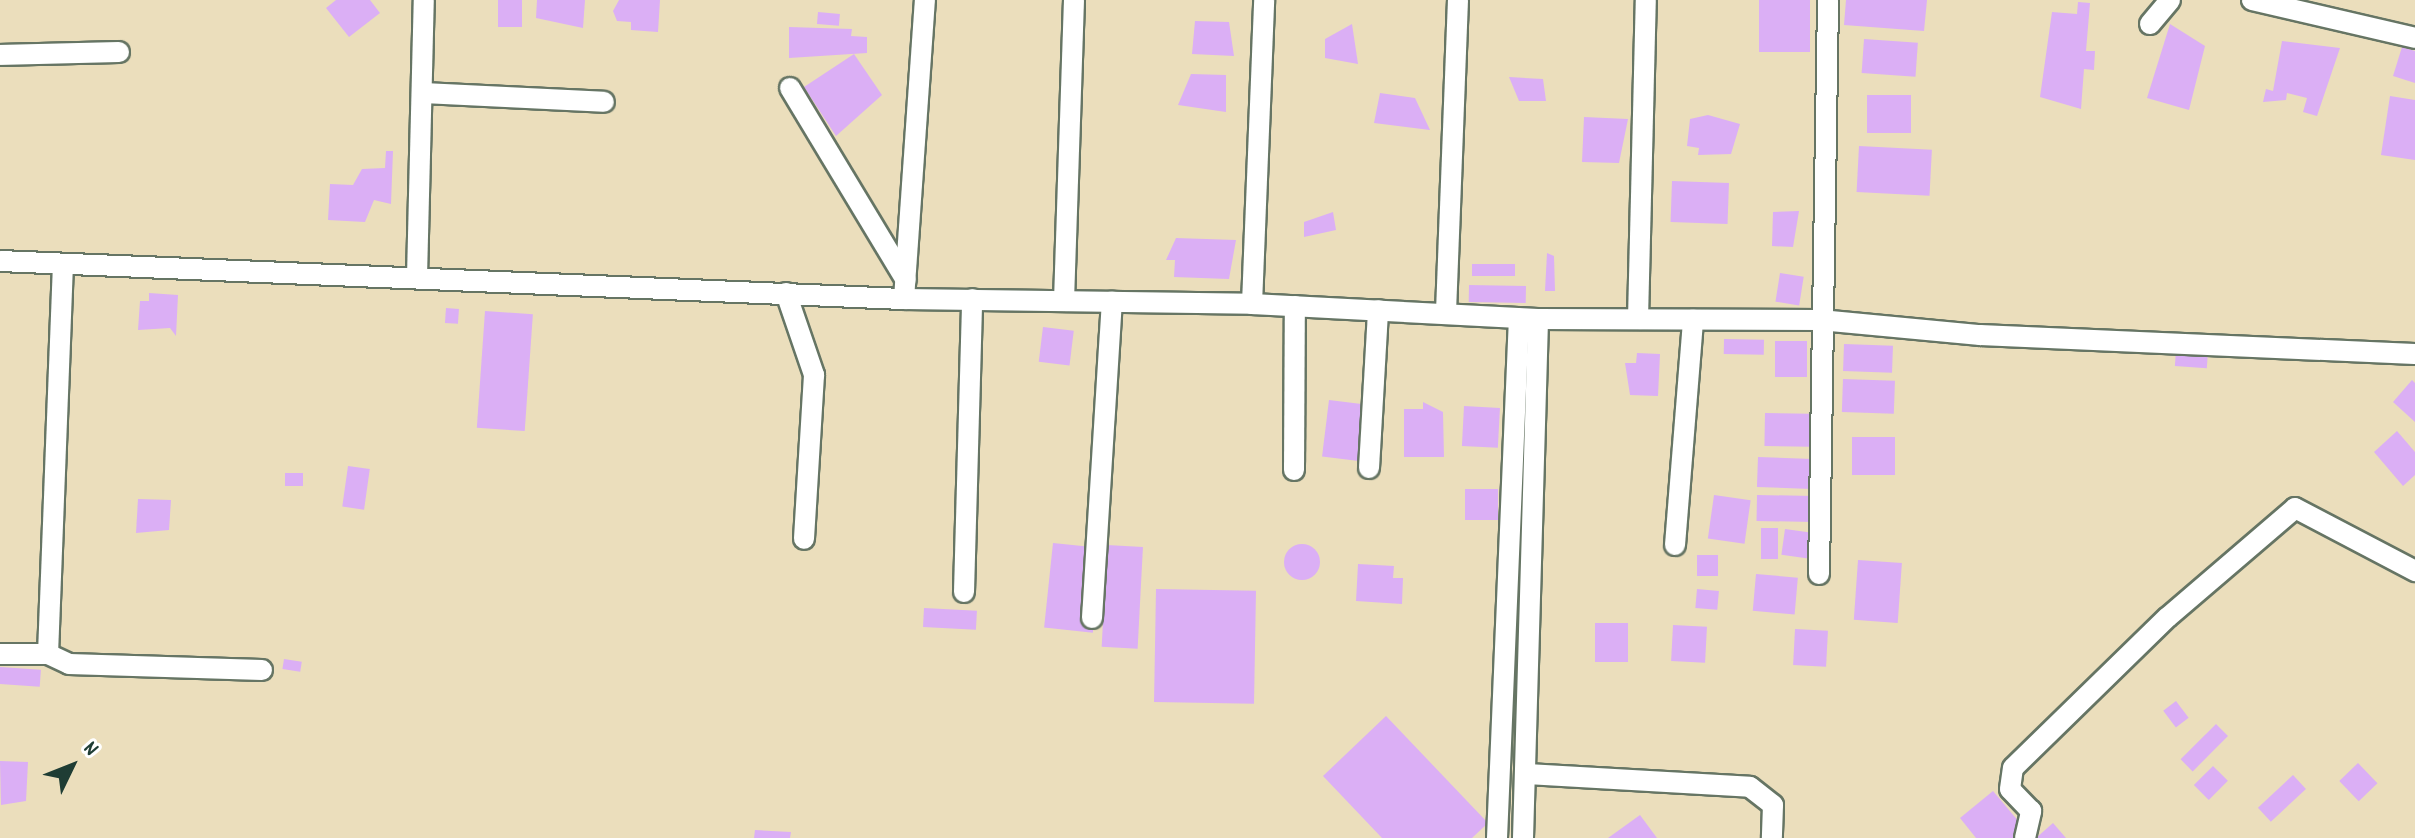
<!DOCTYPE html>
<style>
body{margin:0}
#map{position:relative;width:2415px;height:838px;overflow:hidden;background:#ebdebc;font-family:Dekko,sans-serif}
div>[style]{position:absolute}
.building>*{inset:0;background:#dbaff5;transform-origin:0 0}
.round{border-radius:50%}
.roads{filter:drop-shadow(2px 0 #667564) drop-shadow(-2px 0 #667564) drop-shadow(0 2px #667564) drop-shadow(0 -2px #667564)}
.street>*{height:20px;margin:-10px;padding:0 10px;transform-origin:10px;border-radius:10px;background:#fff}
span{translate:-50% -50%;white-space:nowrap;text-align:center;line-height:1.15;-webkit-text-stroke:8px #fff;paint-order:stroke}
.north{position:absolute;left:32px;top:726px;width:80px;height:80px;-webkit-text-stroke:6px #fff;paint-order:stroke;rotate:47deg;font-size:22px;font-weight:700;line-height:32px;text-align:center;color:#1f3d34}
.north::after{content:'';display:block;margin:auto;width:28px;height:36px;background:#1f3d34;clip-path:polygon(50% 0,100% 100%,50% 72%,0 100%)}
</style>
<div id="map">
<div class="building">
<div style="clip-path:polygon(336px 0,370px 0,380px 13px,349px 37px,326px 8px)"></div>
<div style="left:498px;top:0;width:24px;height:27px"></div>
<div style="clip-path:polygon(537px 0,585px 0,583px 28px,536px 18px)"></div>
<div style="clip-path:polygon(660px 0,658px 32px,631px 30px,631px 22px,617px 21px,613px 11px,619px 0)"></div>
<div style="left:1759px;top:0;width:51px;height:52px"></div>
<div style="clip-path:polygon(1846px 0,1927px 0,1924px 31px,1844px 25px)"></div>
<div style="clip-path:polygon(2078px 2px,2090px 3px,2086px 51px,2095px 51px,2094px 70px,2084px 69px,2081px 109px,2040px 97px,2052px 12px,2077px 14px)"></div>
<div style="left:818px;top:12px;width:22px;height:12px;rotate:5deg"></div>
<div style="clip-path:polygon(1195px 21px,1229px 22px,1234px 56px,1192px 54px)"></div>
<div style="clip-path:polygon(1352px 24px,1358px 64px,1325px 58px,1325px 39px)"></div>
<div style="clip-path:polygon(2170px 24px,2205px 46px,2189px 110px,2147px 98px)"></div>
<div style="clip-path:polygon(789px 27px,852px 29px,851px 36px,867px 37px,867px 53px,789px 58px)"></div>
<div style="left:1864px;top:39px;width:54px;height:34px;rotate:4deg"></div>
<div style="clip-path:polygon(2282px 41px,2340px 48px,2317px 116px,2303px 112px,2307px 98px,2287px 93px,2286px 100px,2263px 102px,2266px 89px,2273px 91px)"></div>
<div style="clip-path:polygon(2402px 47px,2415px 51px,2415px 83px,2393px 76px)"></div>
<div style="clip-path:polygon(854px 54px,882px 95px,836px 136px,804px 87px)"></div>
<div style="clip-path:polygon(1191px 74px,1226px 75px,1226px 112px,1178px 105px)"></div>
<div style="clip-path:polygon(1509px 77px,1543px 79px,1546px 101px,1519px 101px)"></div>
<div style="clip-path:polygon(1380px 93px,1415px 98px,1430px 130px,1374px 123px)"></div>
<div style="left:1867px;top:95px;width:44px;height:38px"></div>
<div style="clip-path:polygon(2390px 96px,2415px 100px,2415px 160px,2381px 155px)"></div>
<div style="clip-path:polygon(1708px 115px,1740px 124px,1731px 154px,1698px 155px,1699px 148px,1687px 146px,1690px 119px)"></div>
<div style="clip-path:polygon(1584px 117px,1628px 119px,1619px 163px,1582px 162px)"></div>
<div style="left:1859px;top:146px;width:73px;height:46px;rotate:3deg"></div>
<div style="clip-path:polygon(386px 151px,393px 151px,391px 204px,374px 200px,365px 222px,328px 220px,330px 184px,353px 185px,362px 169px,385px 168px)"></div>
<div style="left:1672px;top:181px;width:57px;height:41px;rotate:2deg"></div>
<div style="clip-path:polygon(1799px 211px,1793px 247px,1772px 246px,1773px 212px)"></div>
<div style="clip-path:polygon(1333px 212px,1336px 230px,1304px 237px,1304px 222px)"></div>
<div style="clip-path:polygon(1176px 238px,1236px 240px,1229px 279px,1174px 277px,1175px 260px,1166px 260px)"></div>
<div style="clip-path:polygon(1547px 253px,1554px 256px,1555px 291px,1545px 291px)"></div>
<div style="left:1472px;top:264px;width:43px;height:12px"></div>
<div style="left:1780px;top:273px;width:24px;height:29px;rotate:9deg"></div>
<div style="left:1469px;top:285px;width:57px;height:17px;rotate:1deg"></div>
<div style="clip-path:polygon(149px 293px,178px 295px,176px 336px,170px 328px,138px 330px,140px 301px,149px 301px)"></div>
<div style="left:446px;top:308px;width:13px;height:15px;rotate:4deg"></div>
<div style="left:485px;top:311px;width:48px;height:117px;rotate:4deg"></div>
<div style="left:1043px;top:327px;width:31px;height:35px;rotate:7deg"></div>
<div style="left:1724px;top:339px;width:40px;height:15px;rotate:1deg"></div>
<div style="left:1775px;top:341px;width:32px;height:36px"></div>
<div style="left:1844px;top:344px;width:49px;height:27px;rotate:2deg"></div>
<div style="left:2176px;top:350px;width:32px;height:16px;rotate:4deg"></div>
<div style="clip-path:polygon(1637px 353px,1660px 354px,1658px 396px,1630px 395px,1625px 363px,1636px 363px)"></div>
<div style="left:1843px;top:379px;width:52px;height:33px;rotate:2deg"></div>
<div style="clip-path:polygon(2412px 380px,2415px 383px,2415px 422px,2393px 402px)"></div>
<div style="left:1329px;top:400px;width:41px;height:57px;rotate:7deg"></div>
<div style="clip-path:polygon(1423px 402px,1443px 412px,1444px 457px,1404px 457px,1404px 409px,1423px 409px)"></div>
<div style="left:1464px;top:406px;width:36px;height:40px;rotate:3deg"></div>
<div style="left:1765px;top:413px;width:45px;height:33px;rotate:1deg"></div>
<div style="clip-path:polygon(2397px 431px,2415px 452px,2415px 475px,2403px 486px,2374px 452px)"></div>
<div style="left:1852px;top:437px;width:43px;height:38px"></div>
<div style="left:1758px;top:457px;width:55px;height:30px;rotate:2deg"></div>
<div style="left:348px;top:466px;width:22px;height:41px;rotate:8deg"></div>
<div style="left:303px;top:473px;width:13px;height:18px;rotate:90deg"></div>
<div style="left:1465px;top:489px;width:33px;height:31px"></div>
<div style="left:1714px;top:495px;width:37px;height:44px;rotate:8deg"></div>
<div style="left:1757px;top:495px;width:56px;height:26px;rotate:1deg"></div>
<div style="clip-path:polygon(138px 499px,171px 500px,169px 530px,136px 533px)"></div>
<div style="left:1761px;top:528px;width:17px;height:31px"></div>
<div style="left:1785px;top:529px;width:29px;height:26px;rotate:8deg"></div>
<div style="left:1053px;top:543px;width:49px;height:85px;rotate:6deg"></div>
<div class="round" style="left:1284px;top:544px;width:36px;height:36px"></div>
<div style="left:1107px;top:545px;width:36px;height:102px;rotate:3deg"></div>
<div style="left:1718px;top:555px;width:21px;height:21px;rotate:90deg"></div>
<div style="left:1858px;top:560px;width:44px;height:60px;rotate:4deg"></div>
<div style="clip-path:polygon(1358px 564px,1394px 566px,1393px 578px,1403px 578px,1402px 604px,1356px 601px)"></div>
<div style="left:1756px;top:574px;width:42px;height:37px;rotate:5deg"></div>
<div style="left:1156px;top:589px;width:100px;height:113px;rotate:1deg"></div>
<div style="left:1697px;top:589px;width:22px;height:19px;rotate:5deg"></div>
<div style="left:924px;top:608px;width:53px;height:19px;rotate:3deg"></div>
<div style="left:1595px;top:623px;width:33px;height:39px"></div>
<div style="left:1673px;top:625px;width:34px;height:36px;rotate:3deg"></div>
<div style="left:1795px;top:629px;width:33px;height:36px;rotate:3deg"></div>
<div style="left:284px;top:659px;width:18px;height:10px;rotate:9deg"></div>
<div style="left:0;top:667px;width:41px;height:17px;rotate:4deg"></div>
<div style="left:2176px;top:701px;width:21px;height:16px;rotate:53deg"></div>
<div style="clip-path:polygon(1386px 716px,1488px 823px,1472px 838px,1382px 838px,1323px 776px)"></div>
<div style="left:2216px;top:724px;width:17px;height:50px;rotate:45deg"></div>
<div style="clip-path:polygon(0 761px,28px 762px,26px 801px,1px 805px)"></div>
<div style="left:2358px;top:763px;width:28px;height:26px;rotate:46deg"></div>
<div style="left:2213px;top:766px;width:21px;height:27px;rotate:45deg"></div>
<div style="left:2293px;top:775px;width:19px;height:48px;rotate:47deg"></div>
<div style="clip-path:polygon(1993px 791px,2025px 829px,2014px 838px,1976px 838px,1960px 818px)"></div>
<div style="clip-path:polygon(1640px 815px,1657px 838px,1608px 838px)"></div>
<div style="clip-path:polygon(2053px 823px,2066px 838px,2036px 838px)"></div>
<div style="clip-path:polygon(755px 830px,791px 832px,790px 838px,754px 838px)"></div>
</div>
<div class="roads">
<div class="street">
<div style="left:2252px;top:0;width:167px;rotate:13.1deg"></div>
<div style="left:2150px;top:24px;width:31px;rotate:-50deg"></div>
<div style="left:0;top:55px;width:119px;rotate:-1.4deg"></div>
<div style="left:790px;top:88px;width:224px;rotate:58.9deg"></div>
<div style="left:423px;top:93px;width:181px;rotate:2.8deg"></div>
<div style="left:0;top:261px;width:905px;rotate:2.41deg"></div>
<div style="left:904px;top:299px;width:348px;rotate:0.8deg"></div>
<div style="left:1252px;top:304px;width:286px;rotate:3deg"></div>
<div style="left:1538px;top:319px;width:282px;rotate:0.2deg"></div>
<div style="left:1820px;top:320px;width:161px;rotate:5.4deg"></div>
<div style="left:1980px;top:335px;width:435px;rotate:2.5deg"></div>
<div style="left:417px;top:277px;width:277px;rotate:-88.6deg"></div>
<div style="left:786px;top:293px;width:87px;rotate:71.1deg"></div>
<div style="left:814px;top:375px;width:164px;rotate:93.5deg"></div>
<div style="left:904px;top:299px;width:300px;rotate:-86deg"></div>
<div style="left:1064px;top:301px;width:301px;rotate:-88.1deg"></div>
<div style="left:1252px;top:304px;width:304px;rotate:-87.7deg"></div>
<div style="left:1446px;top:312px;width:312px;rotate:-87.8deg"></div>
<div style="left:1638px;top:319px;width:319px;rotate:-88.6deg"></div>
<div style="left:1369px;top:468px;width:158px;rotate:-86.7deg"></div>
<div style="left:1294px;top:470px;width:164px;rotate:-89.7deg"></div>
<div style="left:1675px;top:545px;width:226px;rotate:-85.4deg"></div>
<div style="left:1819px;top:574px;width:574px;rotate:-89.1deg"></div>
<div style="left:964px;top:592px;width:293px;rotate:-88.4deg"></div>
<div style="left:1092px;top:618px;width:317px;rotate:-86.4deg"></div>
<div style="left:0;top:654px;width:48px"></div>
<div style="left:48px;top:654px;width:23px;rotate:25deg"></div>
<div style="left:69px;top:664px;width:193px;rotate:1.8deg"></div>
<div style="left:48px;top:654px;width:389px;rotate:-87.8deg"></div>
<div style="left:1527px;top:774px;width:223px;rotate:3.3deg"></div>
<div style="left:1750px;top:787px;width:29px;rotate:38deg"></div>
<div style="left:1773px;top:805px;width:33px;rotate:92deg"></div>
<div style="left:1497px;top:838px;width:520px;rotate:-87.58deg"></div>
<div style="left:1523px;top:838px;width:519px;rotate:-88.34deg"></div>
<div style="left:2025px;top:838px;width:28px;rotate:-77deg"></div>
<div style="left:2031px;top:811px;width:30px;rotate:-134deg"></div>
<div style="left:2010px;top:789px;width:21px;rotate:-82deg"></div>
<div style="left:2013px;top:768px;width:216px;rotate:-44.3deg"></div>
<div style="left:2168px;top:617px;width:167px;rotate:-40.6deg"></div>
<div style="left:2295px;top:508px;width:136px;rotate:27.7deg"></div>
</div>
</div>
<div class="north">N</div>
</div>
